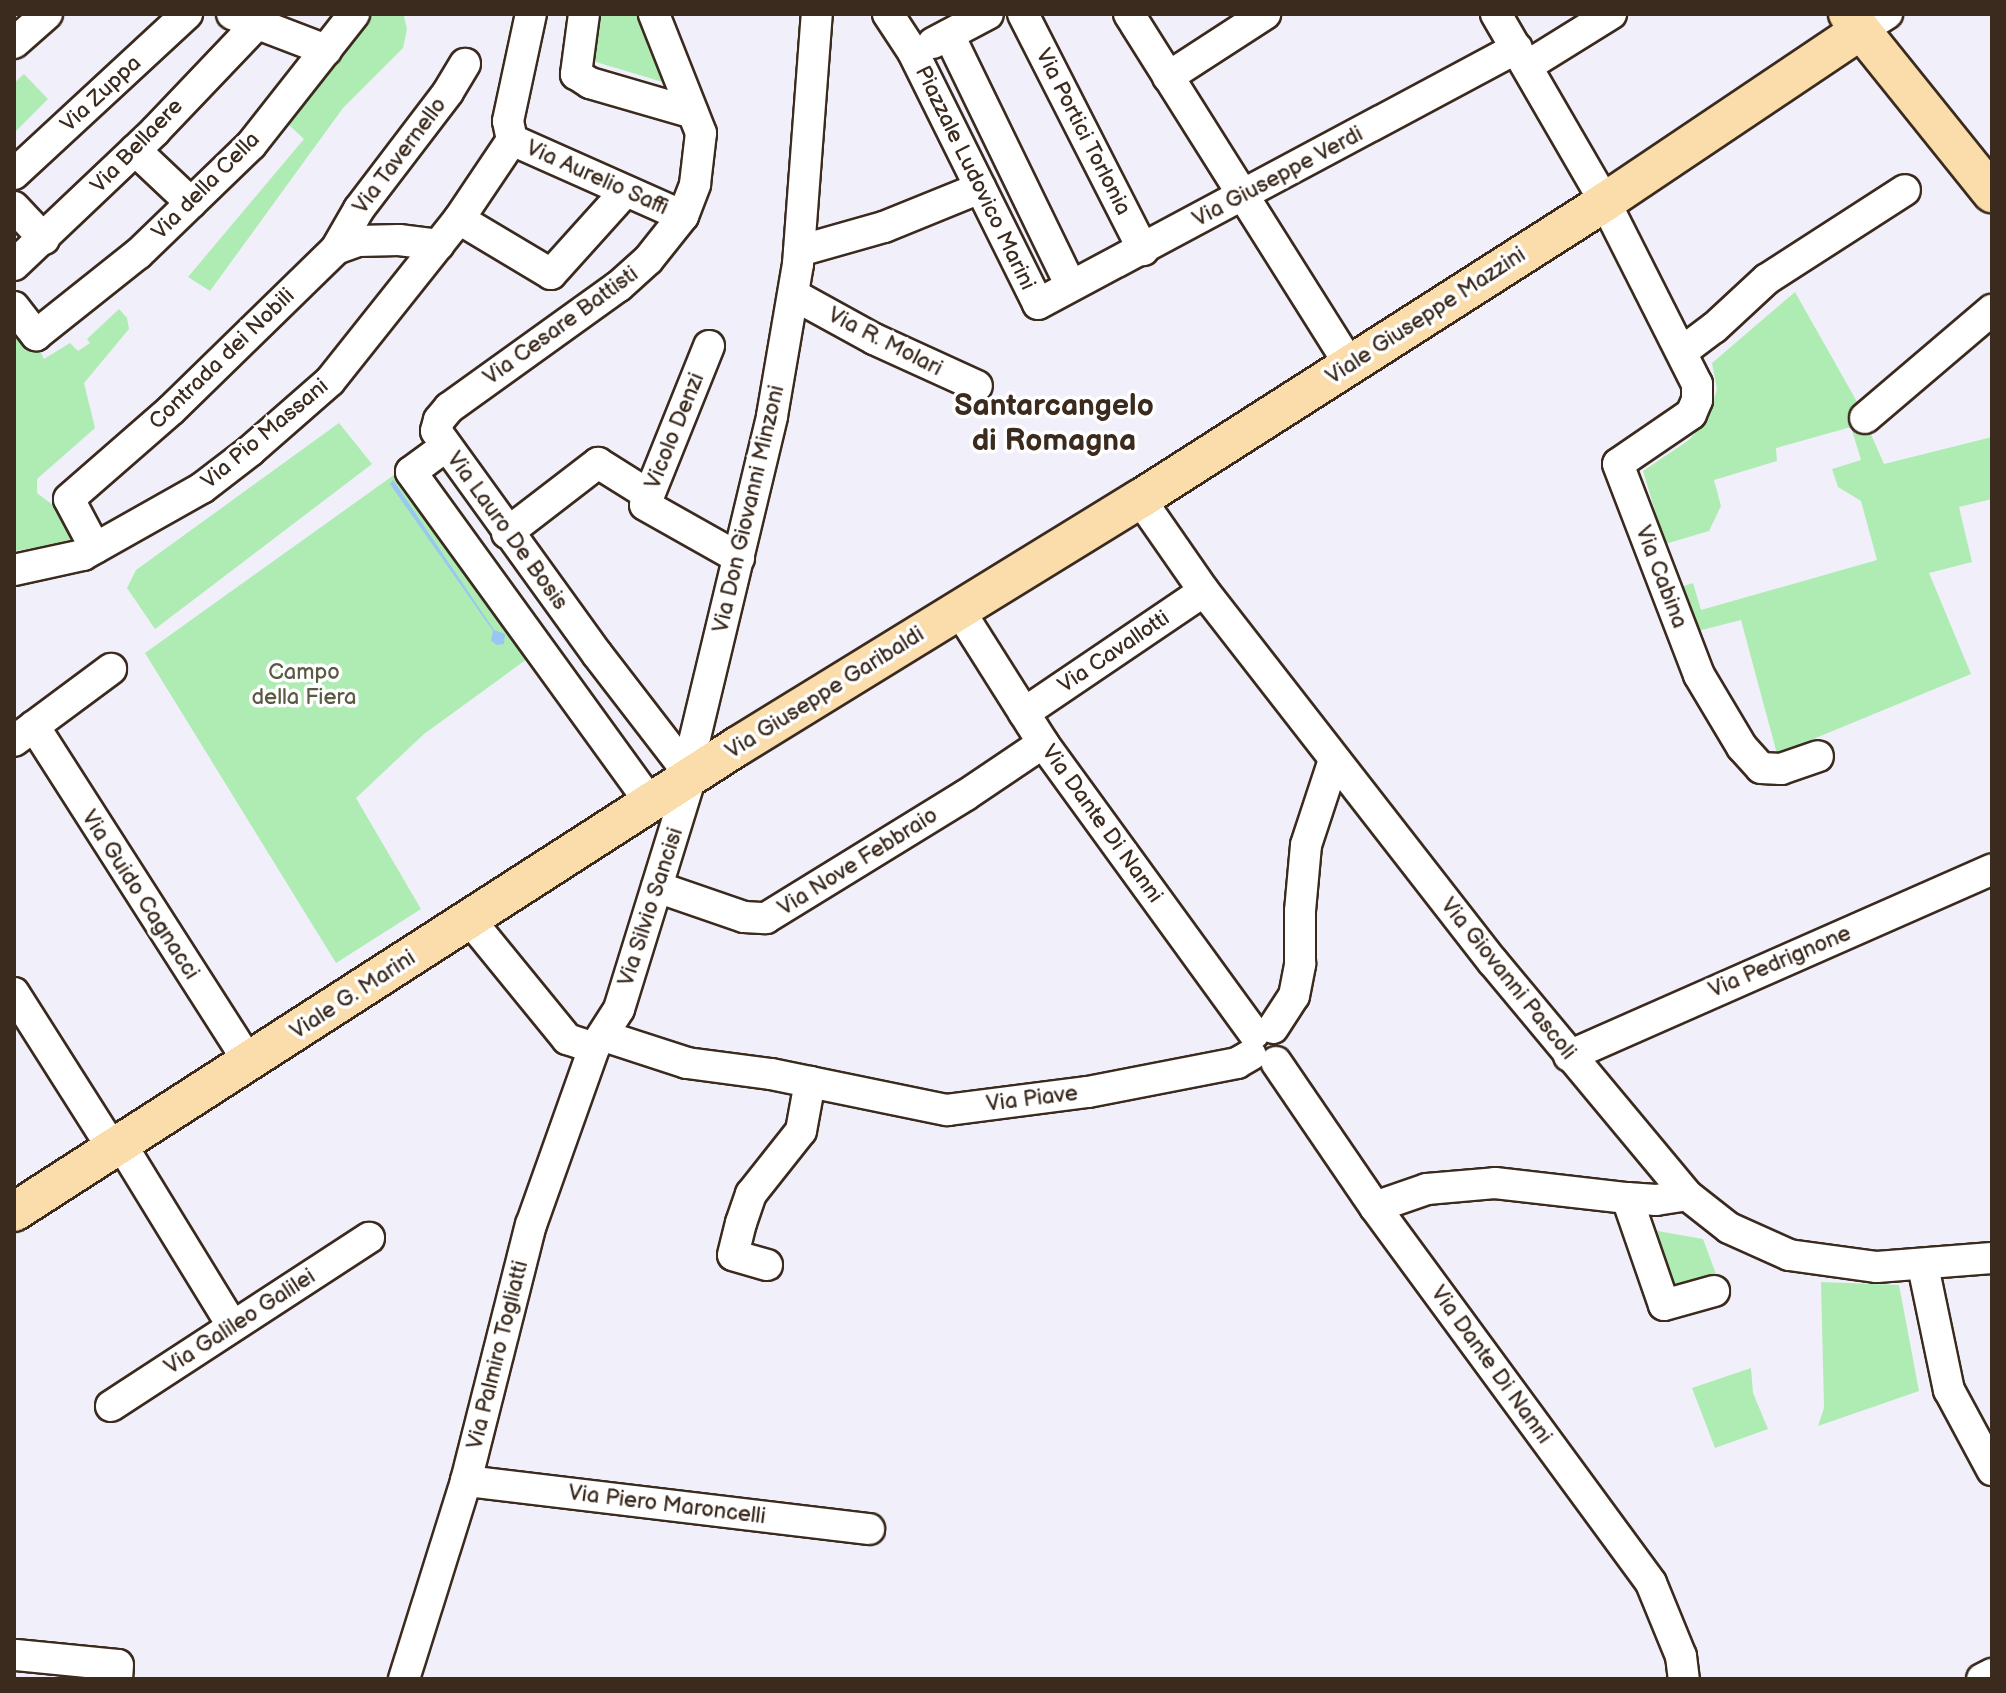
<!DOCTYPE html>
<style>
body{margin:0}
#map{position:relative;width:2006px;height:1693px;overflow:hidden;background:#f1f0fa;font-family:"Balsamiq Sans",sans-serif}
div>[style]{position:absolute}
.green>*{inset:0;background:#aeecb3}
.water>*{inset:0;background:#99c6f3}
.roads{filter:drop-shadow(2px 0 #3b2a1e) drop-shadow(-2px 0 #3b2a1e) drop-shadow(0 2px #3b2a1e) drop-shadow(0 -2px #3b2a1e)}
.minor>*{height:30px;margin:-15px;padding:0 15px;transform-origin:15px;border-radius:15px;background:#fff}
.major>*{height:38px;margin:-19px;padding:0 19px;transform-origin:19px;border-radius:19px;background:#faddab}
span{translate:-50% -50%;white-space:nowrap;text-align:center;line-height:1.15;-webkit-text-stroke:7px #fff;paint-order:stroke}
.street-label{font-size:22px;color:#3b2a1e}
.park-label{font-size:22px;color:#585a43}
.district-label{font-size:30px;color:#3b2a1e;font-weight:700}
.frame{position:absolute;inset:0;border:16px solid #3b2a1e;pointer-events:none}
</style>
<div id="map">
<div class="green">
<div style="clip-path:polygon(354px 14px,404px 16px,407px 29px,403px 48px,343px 108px,210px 291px,188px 277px,304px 139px,276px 113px)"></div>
<div style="clip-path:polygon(589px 14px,643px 14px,666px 83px,586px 59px)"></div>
<div style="clip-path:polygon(24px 74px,48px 99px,14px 133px,14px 83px)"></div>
<div style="clip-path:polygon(1795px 292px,1856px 400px,1884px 464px,1992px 437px,1992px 499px,1959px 507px,1972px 562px,1929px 573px,1971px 674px,1777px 754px,1741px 620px,1690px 633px,1675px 589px,1693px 583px,1701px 610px,1877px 560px,1861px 501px,1838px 487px,1832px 469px,1861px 460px,1851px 427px,1776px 448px,1777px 461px,1714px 480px,1721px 506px,1709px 531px,1665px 544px,1643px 471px,1689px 440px,1708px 419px,1717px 389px,1712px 363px)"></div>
<div style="clip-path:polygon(119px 309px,127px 318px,129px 329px,84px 383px,95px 428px,37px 479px,37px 493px,75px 522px,69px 542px,14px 551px,14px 326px,36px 343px,44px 359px,70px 343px,78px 351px,90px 343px,87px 339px)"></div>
<div style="clip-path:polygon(339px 423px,372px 464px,155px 629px,127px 588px,136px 570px)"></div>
<div style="clip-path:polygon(398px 472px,527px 659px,424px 734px,356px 798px,421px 909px,336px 963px,145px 653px)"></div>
<div style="clip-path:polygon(1652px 1230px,1703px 1239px,1716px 1274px,1672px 1290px)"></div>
<div style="clip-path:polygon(1821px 1282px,1899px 1285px,1919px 1391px,1818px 1426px,1824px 1408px)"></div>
<div style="clip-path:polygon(1751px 1368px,1753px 1393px,1768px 1429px,1715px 1448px,1692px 1388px)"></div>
</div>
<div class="water">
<div style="clip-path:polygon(393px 480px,494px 630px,505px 634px,504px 644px,497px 645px,491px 641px,493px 631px,390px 484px)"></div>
</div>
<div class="roads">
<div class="minor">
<div style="left:232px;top:14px;width:101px;rotate:21deg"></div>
<div style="left:584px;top:14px;width:61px;rotate:97.6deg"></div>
<div style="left:576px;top:74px;width:17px;rotate:33deg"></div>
<div style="left:590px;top:83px;width:107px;rotate:16.2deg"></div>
<div style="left:888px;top:14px;width:45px;rotate:56.7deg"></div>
<div style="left:913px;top:52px;width:281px;rotate:63.6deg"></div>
<div style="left:1038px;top:304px;width:543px;rotate:-28.12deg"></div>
<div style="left:1023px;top:14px;width:265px;rotate:63deg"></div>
<div style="left:1129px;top:14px;width:415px;rotate:57.8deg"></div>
<div style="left:1496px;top:14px;width:217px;rotate:59.9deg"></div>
<div style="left:1605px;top:202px;width:204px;rotate:63.2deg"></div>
<div style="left:1697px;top:384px;width:16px;rotate:90deg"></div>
<div style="left:1697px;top:400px;width:15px;rotate:113deg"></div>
<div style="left:1691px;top:414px;width:88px;rotate:145.6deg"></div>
<div style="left:1618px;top:464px;width:226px;rotate:69deg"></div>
<div style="left:1699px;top:675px;width:84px;rotate:59.2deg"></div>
<div style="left:1742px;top:747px;width:28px;rotate:48deg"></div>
<div style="left:1761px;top:768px;width:20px;rotate:3deg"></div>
<div style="left:1781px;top:769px;width:39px;rotate:-19deg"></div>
<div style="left:1861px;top:30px;width:31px;rotate:-32deg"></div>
<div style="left:949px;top:35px;width:266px;rotate:64.1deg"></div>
<div style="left:14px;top:43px;width:44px;rotate:-41.3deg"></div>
<div style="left:933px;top:43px;width:62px;rotate:-27.8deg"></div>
<div style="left:1527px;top:66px;width:99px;rotate:-31.8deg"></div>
<div style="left:1168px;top:77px;width:116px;rotate:-33deg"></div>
<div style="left:512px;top:140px;width:187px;rotate:24deg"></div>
<div style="left:512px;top:140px;width:19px;rotate:-102deg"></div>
<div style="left:508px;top:121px;width:109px;rotate:-77.9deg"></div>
<div style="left:135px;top:150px;width:77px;rotate:43.4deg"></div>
<div style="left:14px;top:174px;width:236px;rotate:-42.8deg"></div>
<div style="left:14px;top:207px;width:44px;rotate:46.8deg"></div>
<div style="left:459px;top:219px;width:107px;rotate:30.9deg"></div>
<div style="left:551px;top:274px;width:109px;rotate:-48deg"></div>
<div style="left:336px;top:249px;width:46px;rotate:-60.1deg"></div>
<div style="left:359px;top:209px;width:147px;rotate:-52.7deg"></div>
<div style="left:448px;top:92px;width:33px;rotate:-59deg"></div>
<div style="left:799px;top:251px;width:88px;rotate:-15.8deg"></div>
<div style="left:884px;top:227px;width:104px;rotate:-22.1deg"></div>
<div style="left:14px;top:265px;width:195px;rotate:-43.5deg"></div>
<div style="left:155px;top:131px;width:148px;rotate:-46.4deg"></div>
<div style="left:794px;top:295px;width:91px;rotate:28.8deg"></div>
<div style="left:874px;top:339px;width:113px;rotate:24.5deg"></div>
<div style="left:14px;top:307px;width:36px;rotate:52deg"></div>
<div style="left:36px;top:335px;width:130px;rotate:-38.5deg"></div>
<div style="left:138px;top:254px;width:157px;rotate:-44deg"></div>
<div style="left:251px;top:145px;width:167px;rotate:-51.8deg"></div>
<div style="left:709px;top:346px;width:171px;rotate:111.9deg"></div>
<div style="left:645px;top:505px;width:108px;rotate:29.4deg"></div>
<div style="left:1683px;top:351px;width:39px;rotate:-37deg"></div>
<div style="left:1714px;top:328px;width:72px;rotate:-42.8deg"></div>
<div style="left:1767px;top:279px;width:164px;rotate:-32.8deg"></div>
<div style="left:1865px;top:418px;width:167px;rotate:-40.4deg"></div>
<div style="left:445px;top:447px;width:42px;rotate:143.7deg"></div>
<div style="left:411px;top:472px;width:409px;rotate:54.1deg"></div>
<div style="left:1140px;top:499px;width:112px;rotate:55.2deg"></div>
<div style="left:1204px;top:591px;width:470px;rotate:52.1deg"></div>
<div style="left:1493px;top:962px;width:303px;rotate:50.2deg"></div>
<div style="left:1687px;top:1195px;width:53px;rotate:38.2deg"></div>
<div style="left:1729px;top:1228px;width:66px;rotate:24.2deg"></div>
<div style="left:1789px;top:1255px;width:89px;rotate:7.8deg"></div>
<div style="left:1877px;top:1267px;width:115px;rotate:-4.5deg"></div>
<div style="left:507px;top:533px;width:115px;rotate:-37.6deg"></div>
<div style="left:598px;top:463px;width:60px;rotate:32.1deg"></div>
<div style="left:95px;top:548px;width:55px;rotate:-118deg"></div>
<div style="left:69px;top:499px;width:135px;rotate:-41.1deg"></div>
<div style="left:171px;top:410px;width:231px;rotate:-44.3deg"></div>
<div style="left:336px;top:249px;width:23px;rotate:-20deg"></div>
<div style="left:358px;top:241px;width:41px;rotate:-1.4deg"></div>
<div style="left:399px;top:240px;width:40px;rotate:7.1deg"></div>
<div style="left:14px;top:570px;width:71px;rotate:-12.3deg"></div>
<div style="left:83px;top:555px;width:137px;rotate:-29.4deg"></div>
<div style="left:202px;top:488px;width:61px;rotate:-37.6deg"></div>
<div style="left:250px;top:451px;width:106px;rotate:-41.2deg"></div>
<div style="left:330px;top:381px;width:207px;rotate:-51.5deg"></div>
<div style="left:459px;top:219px;width:95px;rotate:-56.1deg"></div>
<div style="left:959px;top:610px;width:157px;rotate:57.7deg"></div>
<div style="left:1043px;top:743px;width:359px;rotate:54deg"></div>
<div style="left:1024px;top:713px;width:217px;rotate:-34.1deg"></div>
<div style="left:34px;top:726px;width:399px;rotate:57.4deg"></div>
<div style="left:14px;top:741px;width:121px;rotate:-36.6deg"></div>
<div style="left:678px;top:757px;width:19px;rotate:-36deg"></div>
<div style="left:693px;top:746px;width:339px;rotate:-76.5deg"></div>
<div style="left:772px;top:416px;width:154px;rotate:-80.3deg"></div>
<div style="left:798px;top:264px;width:251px;rotate:-85.7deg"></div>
<div style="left:657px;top:887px;width:92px;rotate:19deg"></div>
<div style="left:744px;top:917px;width:22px;rotate:3deg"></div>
<div style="left:766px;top:918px;width:235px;rotate:-31.6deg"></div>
<div style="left:966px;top:795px;width:93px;rotate:-34deg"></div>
<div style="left:470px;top:920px;width:154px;rotate:50.8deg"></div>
<div style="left:567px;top:1039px;width:28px;rotate:18deg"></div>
<div style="left:14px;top:993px;width:185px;rotate:57.6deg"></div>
<div style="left:1273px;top:1028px;width:38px;rotate:-57deg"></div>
<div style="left:1294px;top:996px;width:33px;rotate:-79deg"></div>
<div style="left:1300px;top:964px;width:53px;rotate:-90deg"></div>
<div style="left:1300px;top:911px;width:66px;rotate:-84.8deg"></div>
<div style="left:1306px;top:845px;width:89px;rotate:-71.8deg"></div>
<div style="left:604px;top:1036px;width:87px;rotate:18deg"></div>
<div style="left:687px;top:1063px;width:85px;rotate:7.5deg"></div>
<div style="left:771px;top:1074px;width:180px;rotate:11.6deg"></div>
<div style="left:947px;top:1110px;width:142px;rotate:-7.3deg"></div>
<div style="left:1088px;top:1092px;width:152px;rotate:-11deg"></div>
<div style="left:1237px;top:1063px;width:16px;rotate:-30deg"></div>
<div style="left:1569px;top:1056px;width:462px;rotate:-23.8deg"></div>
<div style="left:1276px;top:1062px;width:176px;rotate:55.7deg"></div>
<div style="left:1375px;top:1207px;width:466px;rotate:53.7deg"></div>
<div style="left:1651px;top:1583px;width:79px;rotate:67.7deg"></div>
<div style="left:1681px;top:1656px;width:23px;rotate:83deg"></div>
<div style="left:121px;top:1144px;width:212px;rotate:58.5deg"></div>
<div style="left:1627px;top:1198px;width:113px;rotate:70.9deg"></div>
<div style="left:1664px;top:1305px;width:52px;rotate:-15.6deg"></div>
<div style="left:1375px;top:1207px;width:55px;rotate:-19.1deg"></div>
<div style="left:1427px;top:1189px;width:68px;rotate:-5deg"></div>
<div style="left:1495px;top:1183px;width:133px;rotate:6.5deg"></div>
<div style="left:1627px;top:1198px;width:29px;rotate:4deg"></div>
<div style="left:1656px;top:1200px;width:31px;rotate:-9deg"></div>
<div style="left:767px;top:1265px;width:35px;rotate:-164deg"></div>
<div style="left:733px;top:1255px;width:33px;rotate:-76deg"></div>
<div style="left:741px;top:1223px;width:31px;rotate:-71deg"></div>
<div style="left:751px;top:1194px;width:80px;rotate:-51.6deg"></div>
<div style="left:801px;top:1131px;width:50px;rotate:-79.6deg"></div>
<div style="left:1923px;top:1266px;width:127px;rotate:78.2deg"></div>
<div style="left:1949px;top:1390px;width:91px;rotate:61.7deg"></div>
<div style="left:111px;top:1406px;width:308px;rotate:-33.1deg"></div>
<div style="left:466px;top:1481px;width:406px;rotate:6.8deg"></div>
<div style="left:16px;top:1655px;width:102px;rotate:5.6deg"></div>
<div style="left:118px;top:1665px;width:14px;rotate:94deg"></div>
<div style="left:404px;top:1679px;width:207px;rotate:-72.6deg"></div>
<div style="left:466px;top:1481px;width:264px;rotate:-75.8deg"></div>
<div style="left:531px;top:1225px;width:188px;rotate:-70.4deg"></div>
<div style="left:594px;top:1048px;width:46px;rotate:-57.3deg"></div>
<div style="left:619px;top:1009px;width:244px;rotate:-72.8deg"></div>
<div style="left:691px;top:776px;width:154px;rotate:-127.6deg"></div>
<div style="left:597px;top:654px;width:275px;rotate:-125.8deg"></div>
<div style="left:436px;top:431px;width:11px;rotate:-75deg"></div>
<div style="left:439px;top:420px;width:16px;rotate:-50deg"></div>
<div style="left:449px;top:408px;width:209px;rotate:-35.7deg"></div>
<div style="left:619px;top:286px;width:39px;rotate:-42deg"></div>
<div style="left:648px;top:260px;width:56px;rotate:-51.5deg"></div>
<div style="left:683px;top:216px;width:34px;rotate:-69deg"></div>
<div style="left:695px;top:184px;width:51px;rotate:-83.3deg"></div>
<div style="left:701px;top:133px;width:128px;rotate:-111.6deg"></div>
<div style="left:1982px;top:1679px;width:11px;rotate:-27deg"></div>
</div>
<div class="major">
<div style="left:1848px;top:14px;width:230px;rotate:51.2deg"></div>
<div style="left:14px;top:1212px;width:861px;rotate:-32.77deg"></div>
<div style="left:738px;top:746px;width:472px;rotate:-31.6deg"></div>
<div style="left:1140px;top:499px;width:552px;rotate:-32.57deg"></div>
<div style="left:1605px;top:202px;width:308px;rotate:-33.9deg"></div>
</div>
</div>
<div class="street-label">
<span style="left:101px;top:94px;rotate:-43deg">Via Zuppa</span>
<span style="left:1083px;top:132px;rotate:63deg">Via Portici Torlonia</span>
<span style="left:137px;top:146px;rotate:-46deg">Via Bellaere</span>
<span style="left:400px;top:156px;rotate:-53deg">Via Tavernello</span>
<span style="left:1278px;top:177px;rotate:-28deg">Via Giuseppe Verdi</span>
<span style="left:597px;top:178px;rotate:24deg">Via Aurelio Saffi</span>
<span style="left:975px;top:178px;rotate:64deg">Piazzale Ludovico Marini</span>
<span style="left:206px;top:186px;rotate:-45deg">Via della Cella</span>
<span style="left:1426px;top:316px;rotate:-33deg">Viale Giuseppe Mazzini</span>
<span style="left:561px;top:326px;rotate:-36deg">Via Cesare Battisti</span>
<span style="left:885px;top:342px;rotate:27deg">Via R. Molari</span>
<span style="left:222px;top:359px;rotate:-44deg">Contrada dei Nobili</span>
<span style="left:675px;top:431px;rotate:-68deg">Vicolo Denzi</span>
<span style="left:265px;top:434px;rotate:-40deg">Via Pio Massani</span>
<span style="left:749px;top:509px;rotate:-77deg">Via Don Giovanni Minzoni</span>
<span style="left:507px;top:531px;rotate:54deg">Via Lauro De Bosis</span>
<span style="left:1661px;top:577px;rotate:69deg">Via Cabina</span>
<span style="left:1114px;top:652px;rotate:-34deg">Via Cavallotti</span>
<span style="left:825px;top:693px;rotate:-32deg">Via Giuseppe Garibaldi</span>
<span style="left:1102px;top:824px;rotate:54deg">Via Dante Di Nanni</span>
<span style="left:858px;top:862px;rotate:-32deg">Via Nove Febbraio</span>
<span style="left:140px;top:895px;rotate:57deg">Via Guido Cagnacci</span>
<span style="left:651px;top:907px;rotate:-72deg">Via Silvio Sancisi</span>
<span style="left:1780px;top:962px;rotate:-23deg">Via Pedrignone</span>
<span style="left:1508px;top:979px;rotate:51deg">Via Giovanni Pascoli</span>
<span style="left:353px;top:995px;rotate:-33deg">Viale G. Marini</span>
<span style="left:1032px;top:1099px;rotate:-7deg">Via Piave</span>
<span style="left:240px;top:1322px;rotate:-33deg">Via Galileo Galilei</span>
<span style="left:498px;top:1355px;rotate:-76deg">Via Palmiro Togliatti</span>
<span style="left:1491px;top:1365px;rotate:54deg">Via Dante Di Nanni</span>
<span style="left:667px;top:1505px;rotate:7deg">Via Piero Maroncelli</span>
</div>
<div class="park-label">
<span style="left:304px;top:685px">Campo<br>della Fiera</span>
</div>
<div class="district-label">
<span style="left:1054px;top:423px">Santarcangelo<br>di Romagna</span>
</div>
<div class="frame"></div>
</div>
